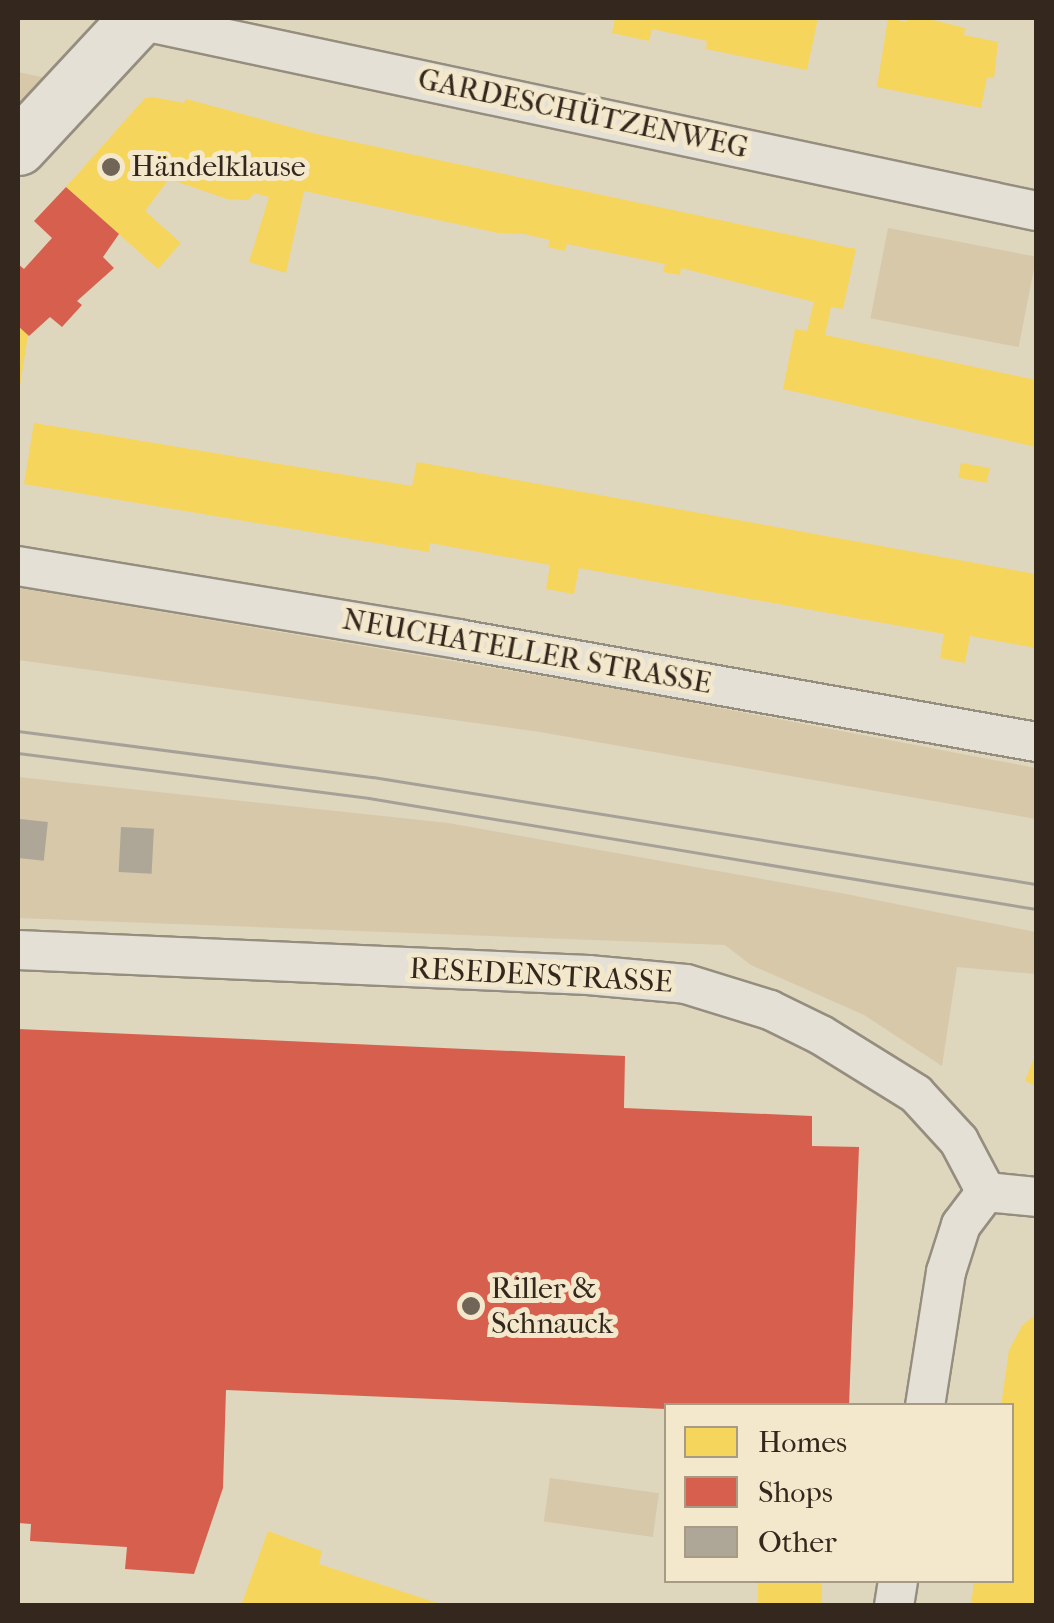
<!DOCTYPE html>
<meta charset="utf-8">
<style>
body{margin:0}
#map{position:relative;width:1054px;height:1623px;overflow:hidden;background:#dfd6be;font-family:"IM FELL French Canon",serif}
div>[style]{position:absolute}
.green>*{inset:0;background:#d6c8a9;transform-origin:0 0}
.homes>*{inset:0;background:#f6d55c;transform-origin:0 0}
.shops>*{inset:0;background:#d6604d}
.building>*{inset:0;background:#aea798;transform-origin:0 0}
.roads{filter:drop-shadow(2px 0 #958e7f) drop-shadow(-2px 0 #958e7f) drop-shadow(0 2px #958e7f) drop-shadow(0 -2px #958e7f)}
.street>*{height:38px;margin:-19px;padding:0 19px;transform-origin:19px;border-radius:19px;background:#e5e0d5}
.secondary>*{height:55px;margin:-27.5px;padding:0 27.5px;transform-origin:27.5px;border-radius:27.5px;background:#e5e0d5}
.tram>*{height:2.5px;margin:-1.25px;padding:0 1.25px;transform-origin:1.25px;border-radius:1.25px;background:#a6a198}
.dots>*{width:28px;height:28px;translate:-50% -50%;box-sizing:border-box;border:5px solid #f3e8cc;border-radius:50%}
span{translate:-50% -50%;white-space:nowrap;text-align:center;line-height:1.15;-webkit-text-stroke:10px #f3e8cc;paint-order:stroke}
.street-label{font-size:30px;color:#34281e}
.poi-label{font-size:30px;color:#34281e}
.left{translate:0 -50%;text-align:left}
.frame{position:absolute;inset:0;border:20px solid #34281e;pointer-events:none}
.legend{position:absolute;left:664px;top:1403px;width:350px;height:180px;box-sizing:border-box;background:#f3e8cc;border:2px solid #a79b86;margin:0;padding:12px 18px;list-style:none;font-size:30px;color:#34281e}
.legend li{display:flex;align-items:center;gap:20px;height:50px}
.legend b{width:50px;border:2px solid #a79b86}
</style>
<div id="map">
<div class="green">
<div style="clip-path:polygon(18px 72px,46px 78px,18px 109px)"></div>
<div style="left:888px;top:228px;width:151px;height:92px;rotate:11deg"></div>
<div style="clip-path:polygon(18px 588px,630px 691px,1036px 768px,1036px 819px,540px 732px,18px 660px)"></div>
<div style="clip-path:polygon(18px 777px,448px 823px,846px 894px,1036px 932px,1036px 974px,957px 967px,942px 1066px,864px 1015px,751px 965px,725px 945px,18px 918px)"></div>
<div style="left:550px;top:1478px;width:110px;height:44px;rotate:8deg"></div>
</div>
<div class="homes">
<div style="clip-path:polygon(615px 18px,818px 18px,807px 70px,706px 49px,707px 41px,652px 29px,649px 41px,612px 33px)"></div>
<div style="clip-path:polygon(888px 18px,906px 22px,907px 18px,924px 18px,965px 28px,964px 35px,998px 42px,994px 78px,987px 77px,981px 108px,877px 87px)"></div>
<div style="clip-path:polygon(152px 97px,184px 103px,186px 99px,316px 134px,856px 249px,843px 309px,831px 307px,825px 335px,1036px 380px,1036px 447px,783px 389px,795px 329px,807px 331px,814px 302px,681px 268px,680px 275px,663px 272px,665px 264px,567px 244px,565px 251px,548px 247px,550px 240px,524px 234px,498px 233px,304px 191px,286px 273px,249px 262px,269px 197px,254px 193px,248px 200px,227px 199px,169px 179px,145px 211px,181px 243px,158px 269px,66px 187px,145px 98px)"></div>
<div style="clip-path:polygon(18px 326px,28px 335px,20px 386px,18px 386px)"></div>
<div style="clip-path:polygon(34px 423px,412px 486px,417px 462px,1036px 574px,1036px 648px,970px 636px,965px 663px,940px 658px,944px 634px,579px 568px,574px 594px,546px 589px,550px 565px,430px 543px,429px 552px,24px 484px)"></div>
<div style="left:961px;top:463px;width:29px;height:15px;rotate:10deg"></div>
<div style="clip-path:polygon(1036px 1053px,1036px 1086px,1025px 1081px)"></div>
<div style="clip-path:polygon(1036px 1314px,1036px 1606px,971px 1606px,974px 1580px,1012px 1580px,1012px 1406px,1001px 1406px,1009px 1350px,1022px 1326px)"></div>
<div style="clip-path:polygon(268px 1531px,322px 1551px,319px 1564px,446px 1606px,241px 1606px)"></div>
<div style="left:758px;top:1580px;width:64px;height:26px"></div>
</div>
<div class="shops">
<div style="clip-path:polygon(66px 187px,119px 234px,103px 257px,114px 268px,77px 301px,82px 305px,62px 327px,50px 317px,29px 336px,18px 326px,18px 264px,24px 269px,52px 238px,34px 221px)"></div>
<div style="clip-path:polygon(18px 1029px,625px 1056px,624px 1108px,812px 1116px,812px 1146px,859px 1147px,849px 1406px,666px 1406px,666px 1409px,226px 1390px,223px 1488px,194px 1574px,125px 1569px,127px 1547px,30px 1541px,31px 1524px,18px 1523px)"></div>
</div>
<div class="building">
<div style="left:20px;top:819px;width:28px;height:39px;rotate:6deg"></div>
<div style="left:121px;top:827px;width:33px;height:45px;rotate:3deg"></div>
</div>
<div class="roads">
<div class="street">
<div style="left:129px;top:18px;width:927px;rotate:12.01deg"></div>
<div style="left:18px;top:566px;width:446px;rotate:9.4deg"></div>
<div style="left:458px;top:639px;width:587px;rotate:10.1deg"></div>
<div style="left:18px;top:950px;width:571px;rotate:2.51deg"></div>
<div style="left:588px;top:975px;width:98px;rotate:5.2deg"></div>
<div style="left:686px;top:984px;width:88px;rotate:17.2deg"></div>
<div style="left:770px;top:1010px;width:57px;rotate:26.1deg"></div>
<div style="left:821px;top:1035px;width:112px;rotate:31.8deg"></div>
<div style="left:916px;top:1094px;width:64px;rotate:47.5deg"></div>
<div style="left:959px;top:1141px;width:58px;rotate:62.1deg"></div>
<div style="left:986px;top:1192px;width:50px;rotate:5.7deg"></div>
<div style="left:925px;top:1406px;width:136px;rotate:-81.1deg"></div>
<div style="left:946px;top:1272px;width:49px;rotate:-72.3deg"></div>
<div style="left:961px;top:1225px;width:41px;rotate:-52.9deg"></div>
<div style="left:894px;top:1606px;width:26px;rotate:-81deg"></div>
</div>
<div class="secondary">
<div style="left:18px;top:147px;width:176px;rotate:-47.1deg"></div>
</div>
</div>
<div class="tram">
<div style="left:18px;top:731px;width:358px;rotate:7.4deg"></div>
<div style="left:373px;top:777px;width:672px;rotate:9.17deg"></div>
<div style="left:18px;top:753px;width:354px;rotate:7.3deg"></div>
<div style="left:369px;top:798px;width:676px;rotate:9.45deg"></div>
</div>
<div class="dots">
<div style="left:111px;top:167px;background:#706556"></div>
<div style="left:471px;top:1306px;background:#706556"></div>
</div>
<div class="street-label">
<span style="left:583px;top:114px;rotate:12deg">GARDESCHÜTZENWEG</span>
<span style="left:527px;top:652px;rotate:10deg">NEUCHATELLER STRASSE</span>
<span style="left:541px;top:976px;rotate:3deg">RESEDENSTRASSE</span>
</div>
<div class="poi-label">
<span class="left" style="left:131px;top:167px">Händelklause</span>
<span class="left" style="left:491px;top:1306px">Riller &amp;<br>Schnauck</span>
</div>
<div class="frame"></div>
<ul class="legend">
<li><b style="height:28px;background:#f6d55c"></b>Homes</li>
<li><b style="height:28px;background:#d6604d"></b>Shops</li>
<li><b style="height:28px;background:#aea798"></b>Other</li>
</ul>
</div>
